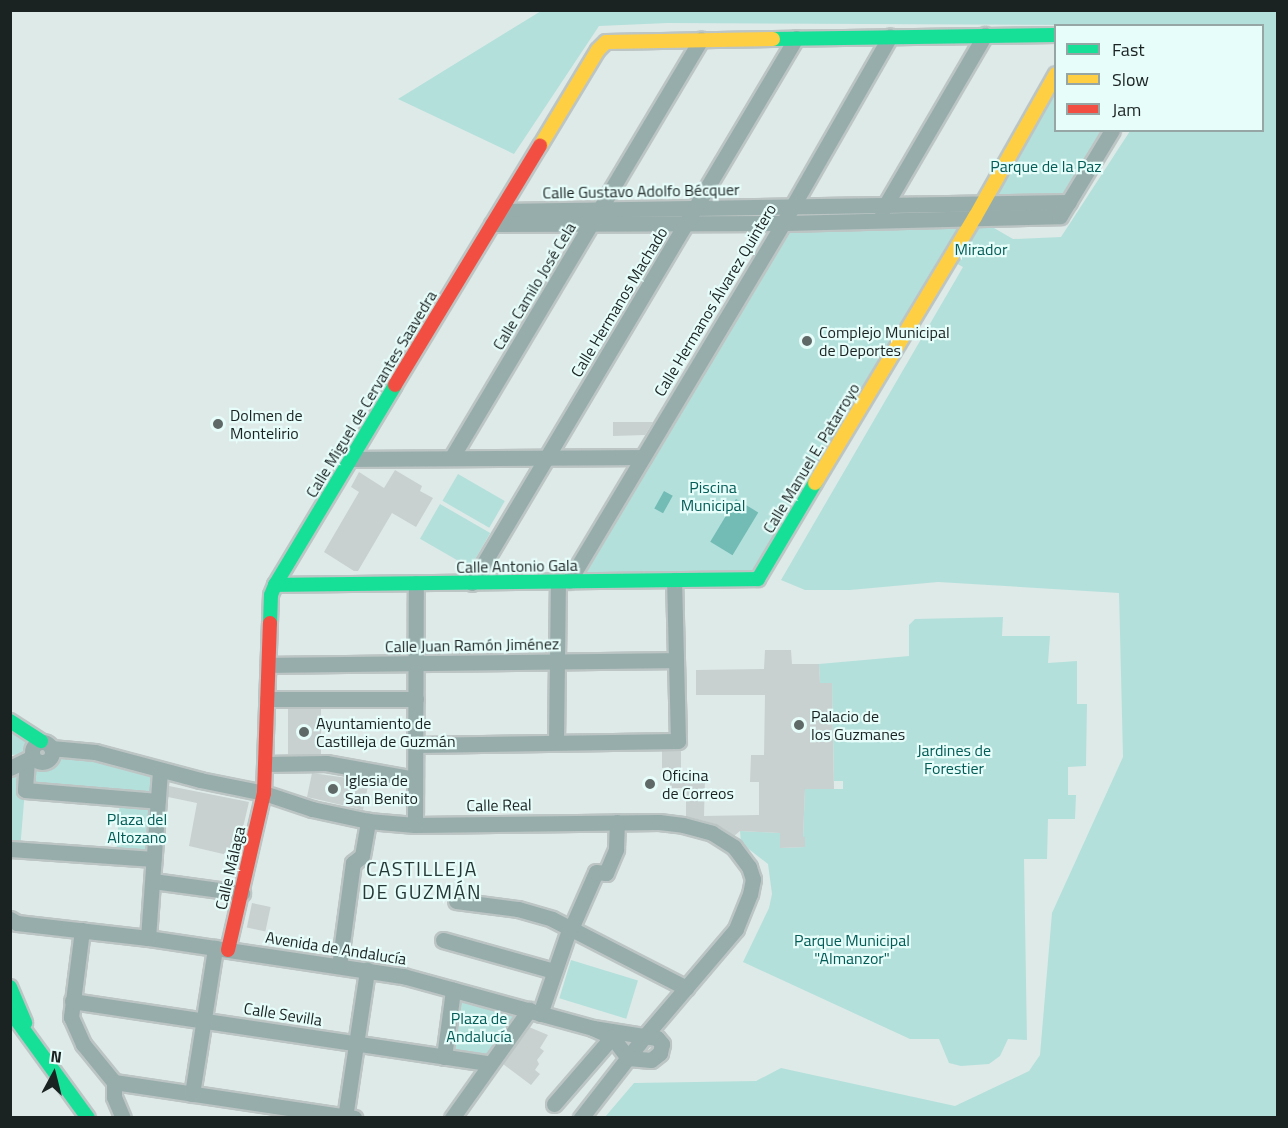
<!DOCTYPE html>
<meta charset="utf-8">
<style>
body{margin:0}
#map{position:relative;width:1288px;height:1128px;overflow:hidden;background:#deeae8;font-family:"Titillium Web",sans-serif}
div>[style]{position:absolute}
.green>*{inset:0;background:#b4e0db;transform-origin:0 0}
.water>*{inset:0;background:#73bbb5;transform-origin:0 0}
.building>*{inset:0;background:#c8d1d0;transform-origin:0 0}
.roads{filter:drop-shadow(2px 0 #bcc5c4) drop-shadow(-2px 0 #bcc5c4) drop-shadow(0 2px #bcc5c4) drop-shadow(0 -2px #bcc5c4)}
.street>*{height:15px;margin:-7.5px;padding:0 7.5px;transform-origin:7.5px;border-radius:7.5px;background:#97adab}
.street>.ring{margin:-7.5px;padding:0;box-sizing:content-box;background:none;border:15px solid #97adab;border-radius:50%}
.fast>*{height:14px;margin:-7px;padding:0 7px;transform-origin:7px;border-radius:7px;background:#16e098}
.slow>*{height:14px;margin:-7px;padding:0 7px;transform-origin:7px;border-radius:7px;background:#ffcf43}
.jam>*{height:14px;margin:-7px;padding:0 7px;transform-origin:7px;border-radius:7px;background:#f24e42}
.dots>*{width:16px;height:16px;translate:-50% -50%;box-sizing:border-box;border:3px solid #e6fdfa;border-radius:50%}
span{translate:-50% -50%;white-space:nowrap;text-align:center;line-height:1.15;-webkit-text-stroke:4.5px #e6fdfa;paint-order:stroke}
.park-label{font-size:16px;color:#045c56}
.street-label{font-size:16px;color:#1b2322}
.poi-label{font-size:16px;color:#1b2322}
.left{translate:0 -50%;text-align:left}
.quarter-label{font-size:20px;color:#263836;letter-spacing:1.5px}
.frame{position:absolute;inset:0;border:12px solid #1b2322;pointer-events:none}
.legend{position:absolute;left:1054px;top:24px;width:210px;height:108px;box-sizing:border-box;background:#e6fdfa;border:2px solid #95a6a4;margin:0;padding:8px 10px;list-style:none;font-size:18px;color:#1b2322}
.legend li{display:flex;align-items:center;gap:12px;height:30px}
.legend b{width:30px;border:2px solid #95a6a4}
.north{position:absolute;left:24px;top:1044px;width:60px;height:60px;-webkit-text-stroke:4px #e6fdfa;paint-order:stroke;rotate:7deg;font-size:16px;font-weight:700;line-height:24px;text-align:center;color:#1b2322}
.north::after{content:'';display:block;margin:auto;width:21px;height:27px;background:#1b2322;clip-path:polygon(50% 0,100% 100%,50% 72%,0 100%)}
</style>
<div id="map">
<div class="green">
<div style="clip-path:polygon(541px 11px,1277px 11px,1277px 1117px,605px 1117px,634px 1083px,756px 1081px,781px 1068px,955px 1106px,1029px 1071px,1040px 1055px,1052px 913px,1123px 757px,1119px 593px,938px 582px,850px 590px,805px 590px,781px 580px,963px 267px,950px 260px,758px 579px,569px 581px,783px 223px,975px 217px,1013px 239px,1061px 237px,1130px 131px,1262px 130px,1262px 26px,668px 23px,599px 26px,514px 154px,398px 99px)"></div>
<div style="clip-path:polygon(1055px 74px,1056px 130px,1112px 131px,1069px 202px,983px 203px)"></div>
<div style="left:458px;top:474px;width:54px;height:31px;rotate:30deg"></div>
<div style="left:440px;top:504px;width:58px;height:40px;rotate:30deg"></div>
<div style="clip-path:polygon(1003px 617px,1002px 636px,1050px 636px,1048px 663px,1077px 661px,1077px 704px,1087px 704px,1086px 766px,1068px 767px,1068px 795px,1076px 795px,1075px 819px,1048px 819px,1047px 859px,1024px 859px,1027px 1040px,1008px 1039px,1000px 1056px,989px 1064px,961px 1066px,949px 1063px,939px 1039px,910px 1039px,743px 962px,769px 908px,772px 894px,768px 864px,741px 843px,740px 831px,780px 833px,780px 848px,805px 847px,805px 838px,803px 837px,805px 789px,843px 789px,843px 781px,834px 781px,832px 683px,820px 683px,819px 664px,909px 656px,909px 625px,915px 619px)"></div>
<div style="clip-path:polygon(11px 721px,33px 747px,32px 754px,11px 755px)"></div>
<div style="clip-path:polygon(52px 751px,160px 770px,154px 859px,116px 857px,120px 798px,25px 790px,20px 850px,11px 849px,11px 768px,45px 762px,50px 758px)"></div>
<div style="left:571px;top:960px;width:70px;height:40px;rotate:17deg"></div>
<div style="clip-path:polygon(453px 990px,529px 1010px,489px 1063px,444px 1057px)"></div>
</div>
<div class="water">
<div style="left:664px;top:491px;width:10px;height:20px;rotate:29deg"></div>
<div style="left:736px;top:499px;width:26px;height:50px;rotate:31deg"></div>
</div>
<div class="building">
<div style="clip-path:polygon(613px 422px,653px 422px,645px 435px,613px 436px)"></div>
<div style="clip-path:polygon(395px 470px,422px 486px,420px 491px,433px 498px,416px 527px,392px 513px,358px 571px,354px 571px,324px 552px,359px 492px,351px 487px,359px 472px,384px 488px)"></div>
<div style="clip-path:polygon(765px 650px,791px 650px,792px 664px,819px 664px,820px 683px,832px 683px,834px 789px,805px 789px,803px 837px,805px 837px,805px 847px,780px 848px,780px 833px,740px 831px,734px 836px,715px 824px,686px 816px,686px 788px,670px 788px,669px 767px,662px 768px,662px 751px,681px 750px,681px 777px,705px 777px,704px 816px,759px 815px,759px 782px,750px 782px,751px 755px,764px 755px,765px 695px,696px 695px,696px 670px,764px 669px)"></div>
<div style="left:288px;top:709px;width:33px;height:45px"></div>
<div style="clip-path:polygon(312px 773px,369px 781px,363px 810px,307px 797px)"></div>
<div style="clip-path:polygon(169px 786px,249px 802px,236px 857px,189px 846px,197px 803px,168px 797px)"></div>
<div style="left:252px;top:903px;width:19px;height:25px;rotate:12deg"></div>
<div style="clip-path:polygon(529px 1027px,548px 1035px,540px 1048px,544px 1051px,537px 1060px,539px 1064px,535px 1070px,540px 1074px,531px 1085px,503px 1064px)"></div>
</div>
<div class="roads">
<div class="street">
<div style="left:501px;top:211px;width:568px;rotate:-0.91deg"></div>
<div style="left:882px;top:211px;width:204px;rotate:-59.7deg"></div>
<div style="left:492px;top:224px;width:291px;rotate:-0.2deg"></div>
<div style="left:783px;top:223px;width:277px;rotate:-1.4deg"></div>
<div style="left:1060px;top:216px;width:100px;rotate:-58.8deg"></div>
<div style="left:452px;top:457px;width:486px;rotate:-59.2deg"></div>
<div style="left:352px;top:459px;width:291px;rotate:-0.4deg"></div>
<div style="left:569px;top:581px;width:417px;rotate:-59.1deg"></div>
<div style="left:783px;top:223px;width:215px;rotate:-60.2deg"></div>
<div style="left:472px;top:583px;width:634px;rotate:-59.27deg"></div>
<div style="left:269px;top:665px;width:407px;rotate:-0.7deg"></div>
<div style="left:267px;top:699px;width:149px"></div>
<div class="ring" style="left:32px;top:742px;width:5px;height:5px"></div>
<div style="left:556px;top:742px;width:160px;rotate:-89.3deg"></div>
<div style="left:416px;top:745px;width:262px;rotate:-0.9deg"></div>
<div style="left:678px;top:741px;width:161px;rotate:-91.4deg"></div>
<div style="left:51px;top:748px;width:44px;rotate:5.2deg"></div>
<div style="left:95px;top:752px;width:109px;rotate:14.9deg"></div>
<div style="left:200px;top:780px;width:65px;rotate:11.5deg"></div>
<div style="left:264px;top:793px;width:51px;rotate:18.4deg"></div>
<div style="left:312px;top:809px;width:57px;rotate:12.1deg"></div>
<div style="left:368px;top:821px;width:47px;rotate:4.9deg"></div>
<div style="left:415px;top:825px;width:244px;rotate:-0.7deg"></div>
<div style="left:659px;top:822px;width:24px;rotate:7deg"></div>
<div style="left:683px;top:825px;width:30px;rotate:15deg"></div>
<div style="left:712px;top:833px;width:26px;rotate:32deg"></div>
<div style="left:734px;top:847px;width:25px;rotate:53deg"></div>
<div style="left:749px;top:867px;width:13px;rotate:72deg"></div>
<div style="left:753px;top:879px;width:15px;rotate:101deg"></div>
<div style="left:750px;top:894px;width:38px;rotate:112deg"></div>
<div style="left:736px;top:929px;width:142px;rotate:130.4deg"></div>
<div style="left:644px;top:1037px;width:103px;rotate:127.9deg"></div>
<div style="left:27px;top:760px;width:30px;rotate:94deg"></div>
<div style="left:25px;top:790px;width:133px;rotate:4.7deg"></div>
<div style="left:265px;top:764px;width:61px;rotate:-0.9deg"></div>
<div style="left:326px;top:763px;width:90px;rotate:10.2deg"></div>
<div style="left:10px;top:768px;width:25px;rotate:-26deg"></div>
<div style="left:415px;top:825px;width:242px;rotate:-89.8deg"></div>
<div style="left:10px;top:849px;width:144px;rotate:4deg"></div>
<div style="left:153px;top:881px;width:90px;rotate:7.7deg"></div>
<div style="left:456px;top:901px;width:63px;rotate:7.4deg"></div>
<div style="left:518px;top:909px;width:35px;rotate:16deg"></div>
<div style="left:552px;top:919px;width:151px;rotate:27.2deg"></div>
<div style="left:10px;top:919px;width:8px;rotate:30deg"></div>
<div style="left:17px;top:923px;width:132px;rotate:6.5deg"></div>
<div style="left:148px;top:938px;width:258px;rotate:8.5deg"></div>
<div style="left:403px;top:976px;width:197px;rotate:15.3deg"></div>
<div style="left:593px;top:1028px;width:65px;rotate:8.9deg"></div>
<div style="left:657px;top:1038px;width:8px;rotate:50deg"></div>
<div style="left:662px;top:1044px;width:9px;rotate:103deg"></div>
<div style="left:660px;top:1053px;width:11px;rotate:142deg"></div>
<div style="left:651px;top:1060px;width:23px;rotate:-175deg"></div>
<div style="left:628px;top:1058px;width:26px;rotate:-127deg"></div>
<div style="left:612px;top:1037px;width:21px;rotate:-155deg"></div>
<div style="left:82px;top:930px;width:88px;rotate:97.2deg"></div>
<div style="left:71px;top:1017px;width:30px;rotate:66deg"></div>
<div style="left:83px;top:1044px;width:49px;rotate:50.8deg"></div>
<div style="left:570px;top:931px;width:64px;rotate:-66.2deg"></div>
<div style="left:596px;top:872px;width:10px;rotate:6deg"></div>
<div style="left:606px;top:873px;width:26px;rotate:-67deg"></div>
<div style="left:616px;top:849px;width:27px;rotate:-88deg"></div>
<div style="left:148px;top:938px;width:168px;rotate:-85.9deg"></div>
<div style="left:443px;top:940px;width:115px;rotate:15.6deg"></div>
<div style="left:339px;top:966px;width:104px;rotate:-82.3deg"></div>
<div style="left:353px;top:863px;width:11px;rotate:-38deg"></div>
<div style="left:362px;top:856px;width:36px;rotate:-80deg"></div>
<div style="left:72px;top:1001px;width:422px;rotate:8.5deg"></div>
<div style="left:540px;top:1014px;width:89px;rotate:-71deg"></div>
<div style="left:444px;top:1057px;width:68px;rotate:-82.3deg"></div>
<div style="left:114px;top:1082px;width:243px;rotate:8.5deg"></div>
<div style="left:114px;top:1082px;width:15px;rotate:90deg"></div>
<div style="left:114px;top:1097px;width:23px;rotate:67deg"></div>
<div style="left:192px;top:1094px;width:148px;rotate:-81deg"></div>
<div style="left:554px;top:1104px;width:89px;rotate:-49.1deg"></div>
<div style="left:345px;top:1118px;width:150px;rotate:-81.5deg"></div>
<div style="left:452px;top:1118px;width:133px;rotate:-54.5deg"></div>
</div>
<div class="fast">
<div style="left:773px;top:39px;width:283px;rotate:-0.8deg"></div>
<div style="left:275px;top:585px;width:483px;rotate:-0.7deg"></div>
<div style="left:758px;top:579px;width:112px;rotate:-59.3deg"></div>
<div style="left:270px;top:623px;width:28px;rotate:-88deg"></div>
<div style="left:271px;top:595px;width:11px;rotate:-68deg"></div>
<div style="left:275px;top:585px;width:233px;rotate:-59deg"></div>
<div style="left:10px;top:721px;width:37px;rotate:33deg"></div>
<div style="left:10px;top:987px;width:39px;rotate:67deg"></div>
<div style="left:10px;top:1011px;width:132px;rotate:53.9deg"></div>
</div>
<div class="slow">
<div style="left:540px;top:146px;width:112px;rotate:-58.9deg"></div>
<div style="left:598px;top:50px;width:11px;rotate:-45deg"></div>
<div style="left:606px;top:42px;width:167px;rotate:-1deg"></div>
<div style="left:815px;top:483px;width:310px;rotate:-59deg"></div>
<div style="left:975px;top:217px;width:164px;rotate:-60.5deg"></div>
</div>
<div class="jam">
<div style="left:395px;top:385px;width:280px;rotate:-58.8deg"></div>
<div style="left:228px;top:950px;width:161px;rotate:-77.1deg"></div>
<div style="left:264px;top:793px;width:170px;rotate:-88deg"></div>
</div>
</div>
<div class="dots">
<div style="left:807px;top:341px;background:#5f6967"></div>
<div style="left:218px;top:424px;background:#5f6967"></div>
<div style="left:799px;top:725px;background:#5f6967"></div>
<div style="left:304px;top:732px;background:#5f6967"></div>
<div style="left:650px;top:784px;background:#5f6967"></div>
<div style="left:333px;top:789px;background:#5f6967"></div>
</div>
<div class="park-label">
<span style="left:1046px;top:166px">Parque de la Paz</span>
<span style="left:981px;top:249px">Mirador</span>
<span style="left:713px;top:496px">Piscina<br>Municipal</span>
<span style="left:954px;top:759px">Jardines de<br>Forestier</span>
<span style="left:137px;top:828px">Plaza del<br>Altozano</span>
<span style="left:852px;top:949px">Parque Municipal<br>"Almanzor"</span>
<span style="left:479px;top:1027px">Plaza de<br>Andalucía</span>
</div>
<div class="street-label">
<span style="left:641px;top:191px;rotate:-1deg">Calle Gustavo Adolfo Bécquer</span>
<span style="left:534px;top:286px;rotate:-59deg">Calle Camilo José Cela</span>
<span style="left:715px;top:300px;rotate:-59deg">Calle Hermanos Álvarez Quintero</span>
<span style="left:619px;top:302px;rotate:-59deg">Calle Hermanos Machado</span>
<span style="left:371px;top:394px;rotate:-59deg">Calle Miguel de Cervantes Saavedra</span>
<span style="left:811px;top:458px;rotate:-59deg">Calle Manuel E. Patarroyo</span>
<span style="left:517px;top:566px;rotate:-1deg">Calle Antonio Gala</span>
<span style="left:472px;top:645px;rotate:-1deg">Calle Juan Ramón Jiménez</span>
<span style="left:499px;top:805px;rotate:-1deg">Calle Real</span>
<span style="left:230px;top:868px;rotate:-77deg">Calle Málaga</span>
<span style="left:336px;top:948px;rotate:9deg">Avenida de Andalucía</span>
<span style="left:283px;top:1014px;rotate:9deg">Calle Sevilla</span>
</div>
<div class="poi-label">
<span class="left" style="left:819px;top:341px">Complejo Municipal<br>de Deportes</span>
<span class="left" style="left:230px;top:424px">Dolmen de<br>Montelirio</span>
<span class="left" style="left:811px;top:725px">Palacio de<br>los Guzmanes</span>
<span class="left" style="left:316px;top:732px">Ayuntamiento de<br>Castilleja de Guzmán</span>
<span class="left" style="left:662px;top:784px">Oficina<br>de Correos</span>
<span class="left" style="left:345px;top:789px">Iglesia de<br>San Benito</span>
</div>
<div class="quarter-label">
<span style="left:422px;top:880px">CASTILLEJA<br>DE GUZMÁN</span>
</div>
<div class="frame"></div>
<ul class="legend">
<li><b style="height:8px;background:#16e098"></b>Fast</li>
<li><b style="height:8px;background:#ffcf43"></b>Slow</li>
<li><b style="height:8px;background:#f24e42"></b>Jam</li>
</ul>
<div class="north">N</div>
</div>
